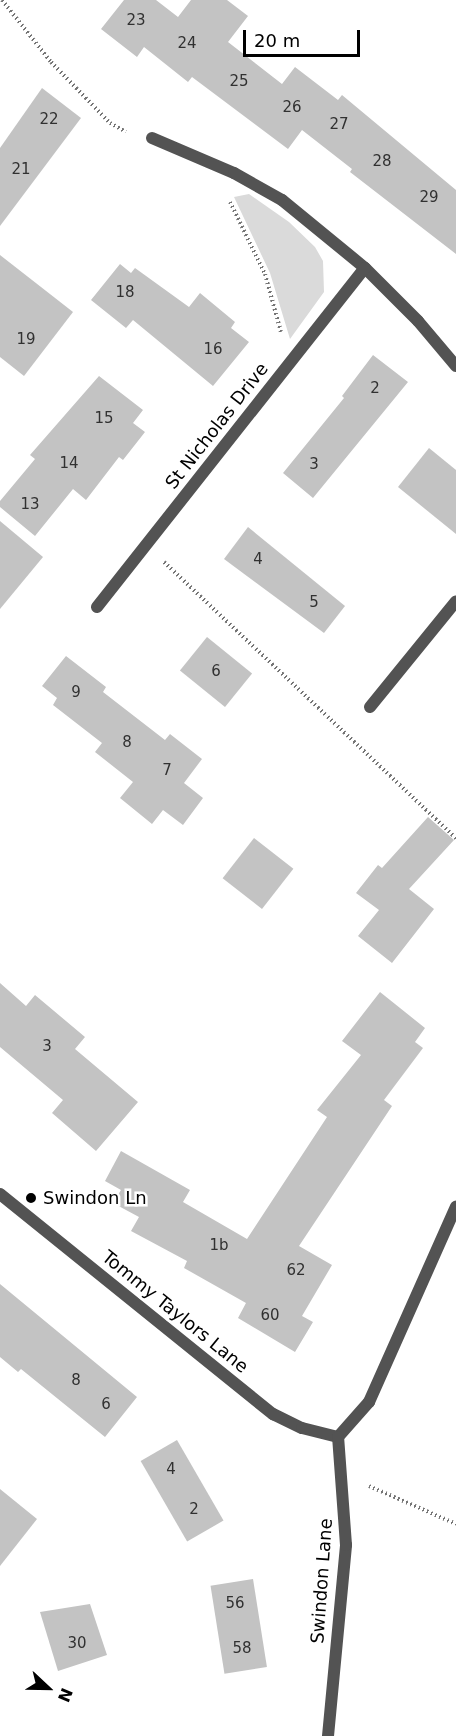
<!DOCTYPE html>
<style>
body{margin:0}
#map{position:relative;width:456px;height:1736px;overflow:hidden;background:#fff;font-family:"DejaVu Sans",sans-serif}
div>[style]{position:absolute}
.green>*{inset:0;background:#dadada}
.building>*{inset:0;background:#c3c3c3;transform-origin:0 0}
.path>*{height:4px;margin-top:-2px;transform-origin:0;background:repeating-linear-gradient(90deg,#757575 0 1.5px,transparent 0 4.5px)}
.minor>*{height:12px;margin:-6px;padding:0 6px;transform-origin:6px;border-radius:6px;background:#535353}
.tertiary>*{height:12px;margin:-6px;padding:0 6px;transform-origin:6px;border-radius:6px;background:#535353}
.dots>*{width:16px;height:16px;translate:-50% -50%;box-sizing:border-box;border:3px solid #fff;border-radius:50%}
span{translate:-50% -50%;white-space:nowrap;text-align:center;line-height:1.15;-webkit-text-stroke:5px #fff;paint-order:stroke}
.number-label{font-size:15px;color:#313131}
.number-label span{-webkit-text-stroke-width:0}
.street-label{font-size:18px;color:#000}
.poi-label{font-size:18px;color:#000}
.left{translate:0 -50%;text-align:left}
.north{position:absolute;left:18px;top:1658px;width:60px;height:60px;-webkit-text-stroke:4px #fff;paint-order:stroke;rotate:112deg;font-size:16px;font-weight:700;line-height:24px;text-align:center;color:#000}
.north::after{content:'';display:block;margin:auto;width:21px;height:27px;background:#000;clip-path:polygon(50% 0,100% 100%,50% 72%,0 100%)}
.scale{position:absolute;left:243px;top:30px;width:117px;height:27px;box-sizing:border-box;border:3px solid #000;border-top:0;padding-left:8px;font-size:18px;line-height:21px;white-space:nowrap;color:#000;-webkit-text-stroke:4px #fff;paint-order:stroke}
</style>
<div id="map">
<div class="green">
<div style="clip-path:polygon(249px 194px,289px 222px,315px 247px,323px 261px,324px 292px,290px 339px,270px 273px,234px 197px)"></div>
</div>
<div class="building">
<div style="clip-path:polygon(124px 0,156px 0,178px 17px,191px 0,227px 0,248px 16px,228px 42px,282px 84px,295px 67px,338px 100px,342px 95px,456px 190px,456px 254px,350px 172px,352px 169px,302px 130px,288px 149px,192px 77px,188px 82px,144px 47px,137px 57px,101px 29px)"></div>
<div style="clip-path:polygon(42px 88px,81px 118px,0 226px,0 148px)"></div>
<div style="clip-path:polygon(0 255px,73px 312px,24px 376px,0 357px)"></div>
<div style="clip-path:polygon(120px 264px,131px 273px,135px 268px,189px 307px,200px 293px,235px 322px,231px 328px,249px 342px,213px 386px,133px 320px,126px 328px,91px 300px)"></div>
<div style="clip-path:polygon(373px 355px,408px 382px,313px 498px,283px 473px,344px 398px,342px 396px)"></div>
<div style="clip-path:polygon(99px 376px,143px 410px,133px 423px,145px 432px,123px 460px,119px 457px,86px 500px,73px 489px,35px 536px,0 507px,0 501px,35px 459px,30px 455px)"></div>
<div style="clip-path:polygon(429px 448px,456px 470px,456px 534px,398px 487px)"></div>
<div style="clip-path:polygon(0 521px,43px 557px,0 609px)"></div>
<div style="clip-path:polygon(248px 527px,345px 606px,324px 633px,224px 559px)"></div>
<div style="left:207px;top:637px;width:58px;height:43px;rotate:39deg"></div>
<div style="clip-path:polygon(66px 656px,106px 687px,103px 692px,165px 740px,170px 734px,202px 759px,184px 783px,203px 798px,183px 825px,163px 810px,152px 824px,120px 798px,133px 782px,95px 752px,102px 743px,53px 705px,57px 698px,42px 686px)"></div>
<div style="clip-path:polygon(428px 817px,454px 840px,409px 889px,434px 909px,392px 963px,358px 936px,379px 910px,356px 893px,378px 865px,382px 868px)"></div>
<div style="left:254px;top:838px;width:50px;height:51px;rotate:38deg"></div>
<div style="clip-path:polygon(0 983px,26px 1006px,35px 995px,85px 1037px,75px 1049px,138px 1102px,96px 1151px,52px 1113px,63px 1100px,0 1047px)"></div>
<div style="clip-path:polygon(380px 992px,425px 1028px,415px 1042px,423px 1048px,384px 1100px,392px 1106px,299px 1246px,332px 1265px,302px 1316px,313px 1322px,295px 1352px,238px 1318px,246px 1303px,184px 1268px,187px 1261px,131px 1231px,139px 1217px,113px 1203px,121px 1190px,105px 1181px,121px 1151px,190px 1190px,183px 1202px,247px 1239px,327px 1117px,317px 1110px,361px 1055px,342px 1041px)"></div>
<div style="clip-path:polygon(0 1284px,137px 1397px,105px 1437px,21px 1369px,18px 1372px,0 1357px)"></div>
<div style="left:177px;top:1440px;width:93px;height:42px;rotate:60deg"></div>
<div style="clip-path:polygon(0 1489px,37px 1519px,0 1566px)"></div>
<div style="left:253px;top:1579px;width:89px;height:43px;rotate:81deg"></div>
<div style="clip-path:polygon(90px 1604px,107px 1655px,58px 1671px,40px 1612px)"></div>
</div>
<div class="path">
<div style="left:2px;top:0;width:79px;rotate:51.7deg"></div>
<div style="left:51px;top:62px;width:85px;rotate:46deg"></div>
<div style="left:110px;top:123px;width:18px;rotate:29deg"></div>
<div style="left:230px;top:202px;width:80px;rotate:64.1deg"></div>
<div style="left:265px;top:274px;width:60px;rotate:74.6deg"></div>
<div style="left:164px;top:562px;width:402px;rotate:43.4deg"></div>
<div style="left:369px;top:1486px;width:95px;rotate:23.6deg"></div>
</div>
<div class="minor">
<div style="left:152px;top:138px;width:89px;rotate:23.1deg"></div>
<div style="left:234px;top:173px;width:55px;rotate:29.4deg"></div>
<div style="left:282px;top:200px;width:107px;rotate:39.3deg"></div>
<div style="left:365px;top:268px;width:75px;rotate:45deg"></div>
<div style="left:418px;top:321px;width:59px;rotate:49.8deg"></div>
<div style="left:97px;top:607px;width:432px;rotate:-51.7deg"></div>
<div style="left:370px;top:707px;width:136px;rotate:-50.9deg"></div>
</div>
<div class="tertiary">
<div style="left:0;top:1194px;width:351px;rotate:38.9deg"></div>
<div style="left:273px;top:1414px;width:32px;rotate:26deg"></div>
<div style="left:302px;top:1428px;width:37px;rotate:14deg"></div>
<div style="left:338px;top:1437px;width:47px;rotate:-48.5deg"></div>
<div style="left:369px;top:1402px;width:214px;rotate:-66deg"></div>
<div style="left:328px;top:1736px;width:192px;rotate:-84.6deg"></div>
<div style="left:346px;top:1545px;width:108px;rotate:-94.2deg"></div>
</div>
<div class="dots">
<div style="left:31px;top:1198px;background:#000"></div>
</div>
<div class="number-label">
<span style="left:136px;top:21px">23</span>
<span style="left:187px;top:44px">24</span>
<span style="left:239px;top:82px">25</span>
<span style="left:292px;top:108px">26</span>
<span style="left:49px;top:120px">22</span>
<span style="left:339px;top:125px">27</span>
<span style="left:382px;top:162px">28</span>
<span style="left:21px;top:170px">21</span>
<span style="left:429px;top:198px">29</span>
<span style="left:125px;top:293px">18</span>
<span style="left:26px;top:340px">19</span>
<span style="left:213px;top:350px">16</span>
<span style="left:375px;top:389px">2</span>
<span style="left:104px;top:419px">15</span>
<span style="left:69px;top:464px">14</span>
<span style="left:314px;top:465px">3</span>
<span style="left:30px;top:505px">13</span>
<span style="left:258px;top:560px">4</span>
<span style="left:314px;top:603px">5</span>
<span style="left:216px;top:672px">6</span>
<span style="left:76px;top:693px">9</span>
<span style="left:127px;top:743px">8</span>
<span style="left:167px;top:771px">7</span>
<span style="left:47px;top:1047px">3</span>
<span style="left:219px;top:1246px">1b</span>
<span style="left:296px;top:1271px">62</span>
<span style="left:270px;top:1316px">60</span>
<span style="left:76px;top:1381px">8</span>
<span style="left:106px;top:1405px">6</span>
<span style="left:171px;top:1470px">4</span>
<span style="left:194px;top:1510px">2</span>
<span style="left:235px;top:1604px">56</span>
<span style="left:77px;top:1644px">30</span>
<span style="left:242px;top:1649px">58</span>
</div>
<div class="street-label">
<span style="left:217px;top:426px;rotate:-52deg">St Nicholas Drive</span>
<span style="left:175px;top:1312px;rotate:39deg">Tommy Taylors Lane</span>
<span style="left:322px;top:1581px;rotate:-86deg">Swindon Lane</span>
</div>
<div class="poi-label">
<span class="left" style="left:43px;top:1198px">Swindon Ln</span>
</div>
<div class="north">N</div>
<div class="scale">20 m</div>
</div>
